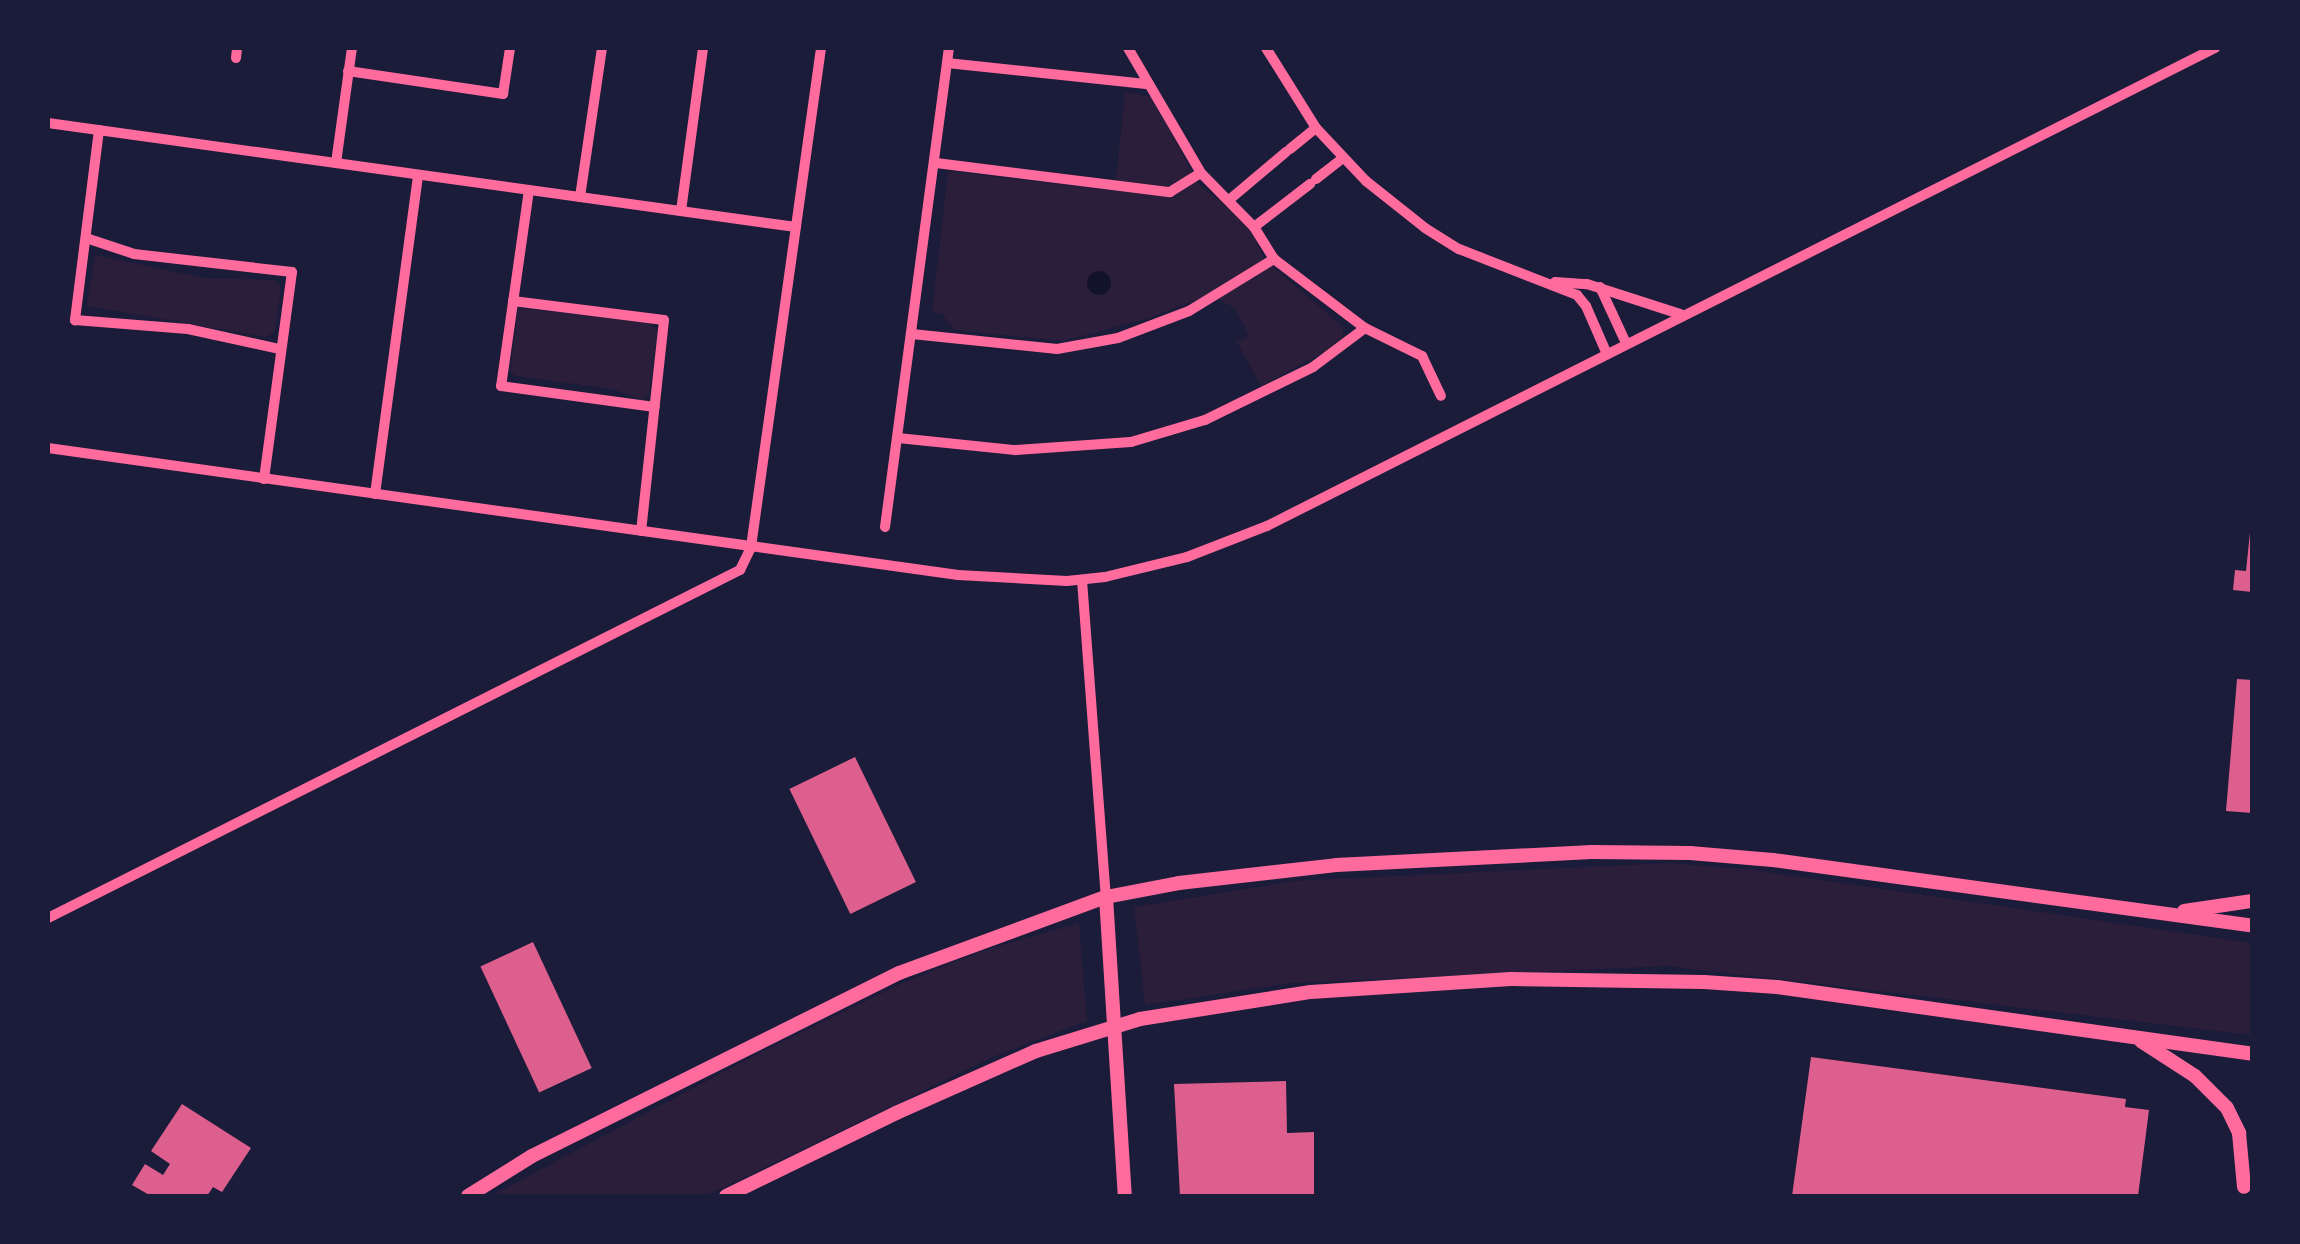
<!DOCTYPE html>
<style>
body{margin:0}
#map{position:relative;width:2300px;height:1244px;overflow:hidden;background:#1b1b3a;font-family:"Titillium Web",sans-serif}
div>[style]{position:absolute}
.green>*{inset:0;background:#2a1e3b}
.water>*{inset:0;background:#12122b}
.round{border-radius:50%}
.building>*{inset:0;background:#dd5f8e;transform-origin:0 0}
.minor>*{height:10px;margin:-5px;padding:0 5px;transform-origin:5px;border-radius:5px;background:#ff6b9d}
.tertiary>*{height:14px;margin:-7px;padding:0 7px;transform-origin:7px;border-radius:7px;background:#ff6b9d}
span{translate:-50% -50%;white-space:nowrap;text-align:center;line-height:1.15;-webkit-text-stroke:10px #1b1b3a;paint-order:stroke}
.frame{position:absolute;inset:0;border:50px solid #1b1b3a;pointer-events:none}
</style>
<div id="map">
<div class="green">
<div style="clip-path:polygon(1125px 92px,1153px 97px,1198px 184px,1248px 223px,1265px 260px,1343px 327px,1343px 342px,1261px 386px,1237px 342px,1249px 336px,1235px 308px,1210px 295px,1149px 318px,1063px 341px,954px 330px,943px 315px,932px 312px,948px 171px,1115px 191px)"></div>
<div style="clip-path:polygon(95px 255px,204px 278px,274px 280px,281px 287px,275px 332px,266px 337px,87px 306px)"></div>
<div style="clip-path:polygon(518px 308px,650px 323px,658px 331px,649px 394px,643px 400px,613px 389px,516px 376px,510px 371px)"></div>
<div style="clip-path:polygon(1670px 863px,1753px 870px,2252px 943px,2252px 1035px,1667px 966px,1291px 983px,1145px 1005px,1134px 907px,1295px 881px)"></div>
<div style="clip-path:polygon(1079px 923px,1087px 1021px,995px 1056px,706px 1196px,491px 1196px,757px 1054px,909px 980px,982px 951px)"></div>
</div>
<div class="water">
<div class="round" style="left:1087px;top:271px;width:24px;height:24px"></div>
</div>
<div class="building">
<div style="clip-path:polygon(2250px 532px,2252px 592px,2233px 590px,2235px 570px,2246px 571px)"></div>
<div style="clip-path:polygon(2237px 679px,2252px 680px,2252px 813px,2226px 811px)"></div>
<div style="left:855px;top:757px;width:139px;height:73px;rotate:64deg"></div>
<div style="left:533px;top:942px;width:139px;height:58px;rotate:65deg"></div>
<div style="clip-path:polygon(1811px 1057px,2126px 1099px,2125px 1107px,2149px 1110px,2138px 1196px,1792px 1196px)"></div>
<div style="clip-path:polygon(1286px 1081px,1287px 1133px,1314px 1132px,1314px 1196px,1180px 1196px,1174px 1084px)"></div>
<div style="clip-path:polygon(182px 1104px,251px 1148px,222px 1192px,213px 1187px,207px 1196px,151px 1196px,132px 1185px,145px 1164px,163px 1175px,170px 1164px,151px 1151px)"></div>
</div>
<div class="minor">
<div style="left:1128px;top:48px;width:145px;rotate:59.7deg"></div>
<div style="left:1201px;top:173px;width:76px;rotate:45.5deg"></div>
<div style="left:1254px;top:227px;width:38px;rotate:58deg"></div>
<div style="left:1274px;top:259px;width:114px;rotate:37.2deg"></div>
<div style="left:1365px;top:328px;width:64px;rotate:26.2deg"></div>
<div style="left:1422px;top:356px;width:44px;rotate:64.6deg"></div>
<div style="left:1266px;top:48px;width:94px;rotate:58deg"></div>
<div style="left:1316px;top:128px;width:73px;rotate:46.7deg"></div>
<div style="left:1366px;top:181px;width:75px;rotate:38.5deg"></div>
<div style="left:1425px;top:228px;width:40px;rotate:32deg"></div>
<div style="left:1459px;top:249px;width:127px;rotate:21.3deg"></div>
<div style="left:1577px;top:295px;width:14px;rotate:51deg"></div>
<div style="left:1586px;top:306px;width:50px;rotate:66.5deg"></div>
<div style="left:236px;top:58px;width:10px;rotate:-84deg"></div>
<div style="left:947px;top:63px;width:200px;rotate:6deg"></div>
<div style="left:348px;top:71px;width:157px;rotate:8.4deg"></div>
<div style="left:503px;top:94px;width:47px;rotate:-81.3deg"></div>
<div style="left:48px;top:123px;width:755px;rotate:7.92deg"></div>
<div style="left:99px;top:130px;width:192px;rotate:97.2deg"></div>
<div style="left:75px;top:320px;width:113px;rotate:4.6deg"></div>
<div style="left:188px;top:329px;width:94px;rotate:12.3deg"></div>
<div style="left:1290px;top:149px;width:33px;rotate:-39deg"></div>
<div style="left:336px;top:163px;width:116px;rotate:-82.1deg"></div>
<div style="left:936px;top:163px;width:236px;rotate:7.1deg"></div>
<div style="left:1170px;top:192px;width:36px;rotate:-32deg"></div>
<div style="left:1316px;top:179px;width:34px;rotate:-38deg"></div>
<div style="left:529px;top:190px;width:198px;rotate:98.1deg"></div>
<div style="left:501px;top:386px;width:155px;rotate:7.8deg"></div>
<div style="left:580px;top:197px;width:151px;rotate:-81.6deg"></div>
<div style="left:1229px;top:200px;width:75px;rotate:-40.1deg"></div>
<div style="left:681px;top:211px;width:164px;rotate:-82.3deg"></div>
<div style="left:1254px;top:227px;width:71px;rotate:-37.5deg"></div>
<div style="left:86px;top:238px;width:51px;rotate:18.4deg"></div>
<div style="left:134px;top:254px;width:159px;rotate:6.5deg"></div>
<div style="left:292px;top:272px;width:209px;rotate:97.7deg"></div>
<div style="left:1555px;top:282px;width:32px;rotate:4deg"></div>
<div style="left:1587px;top:284px;width:98px;rotate:17.9deg"></div>
<div style="left:1600px;top:287px;width:62px;rotate:65.1deg"></div>
<div style="left:513px;top:301px;width:152px;rotate:7.2deg"></div>
<div style="left:664px;top:320px;width:212px;rotate:96.2deg"></div>
<div style="left:912px;top:334px;width:146px;rotate:5.9deg"></div>
<div style="left:1057px;top:349px;width:62px;rotate:-10.2deg"></div>
<div style="left:1118px;top:338px;width:76px;rotate:-20.8deg"></div>
<div style="left:1189px;top:311px;width:100px;rotate:-31.5deg"></div>
<div style="left:898px;top:438px;width:118px;rotate:5.9deg"></div>
<div style="left:1015px;top:450px;width:116px;rotate:-3.9deg"></div>
<div style="left:1131px;top:442px;width:77px;rotate:-16.6deg"></div>
<div style="left:1205px;top:420px;width:120px;rotate:-26.1deg"></div>
<div style="left:1313px;top:367px;width:65px;rotate:-36.9deg"></div>
<div style="left:48px;top:448px;width:919px;rotate:7.94deg"></div>
<div style="left:958px;top:575px;width:109px;rotate:3.2deg"></div>
<div style="left:1067px;top:581px;width:38px;rotate:-6deg"></div>
<div style="left:1105px;top:577px;width:84px;rotate:-13.7deg"></div>
<div style="left:1187px;top:557px;width:86px;rotate:-21.2deg"></div>
<div style="left:1267px;top:526px;width:1062px;rotate:-26.76deg"></div>
<div style="left:375px;top:494px;width:322px;rotate:-82.3deg"></div>
<div style="left:885px;top:527px;width:483px;rotate:-82.4deg"></div>
<div style="left:1082px;top:580px;width:318px;rotate:85.7deg"></div>
<div style="left:48px;top:918px;width:775px;rotate:-26.7deg"></div>
<div style="left:740px;top:570px;width:25px;rotate:-64deg"></div>
<div style="left:751px;top:547px;width:504px;rotate:-82.01deg"></div>
</div>
<div class="tertiary">
<div style="left:1106px;top:897px;width:300px;rotate:86.4deg"></div>
<div style="left:2184px;top:911px;width:69px;rotate:-8.4deg"></div>
<div style="left:2141px;top:1041px;width:64px;rotate:32.9deg"></div>
<div style="left:2195px;top:1076px;width:45px;rotate:45deg"></div>
<div style="left:2227px;top:1108px;width:28px;rotate:64deg"></div>
<div style="left:2239px;top:1133px;width:54px;rotate:84.7deg"></div>
<div style="left:468px;top:1196px;width:75px;rotate:-32deg"></div>
<div style="left:532px;top:1156px;width:410px;rotate:-26.5deg"></div>
<div style="left:899px;top:973px;width:221px;rotate:-20.2deg"></div>
<div style="left:1106px;top:897px;width:74px;rotate:-10.9deg"></div>
<div style="left:1179px;top:883px;width:158px;rotate:-6.5deg"></div>
<div style="left:1336px;top:865px;width:256px;rotate:-2.9deg"></div>
<div style="left:1592px;top:852px;width:98px;rotate:0.6deg"></div>
<div style="left:1690px;top:853px;width:83px;rotate:4.8deg"></div>
<div style="left:1773px;top:860px;width:484px;rotate:7.8deg"></div>
<div style="left:726px;top:1196px;width:189px;rotate:-26deg"></div>
<div style="left:896px;top:1113px;width:153px;rotate:-23.9deg"></div>
<div style="left:1036px;top:1051px;width:109px;rotate:-17.1deg"></div>
<div style="left:1140px;top:1019px;width:173px;rotate:-9deg"></div>
<div style="left:1311px;top:992px;width:200px;rotate:-3.7deg"></div>
<div style="left:1511px;top:979px;width:193px;rotate:0.9deg"></div>
<div style="left:1704px;top:982px;width:73px;rotate:3.9deg"></div>
<div style="left:1777px;top:987px;width:480px;rotate:8deg"></div>
</div>
<div class="frame"></div>
</div>
